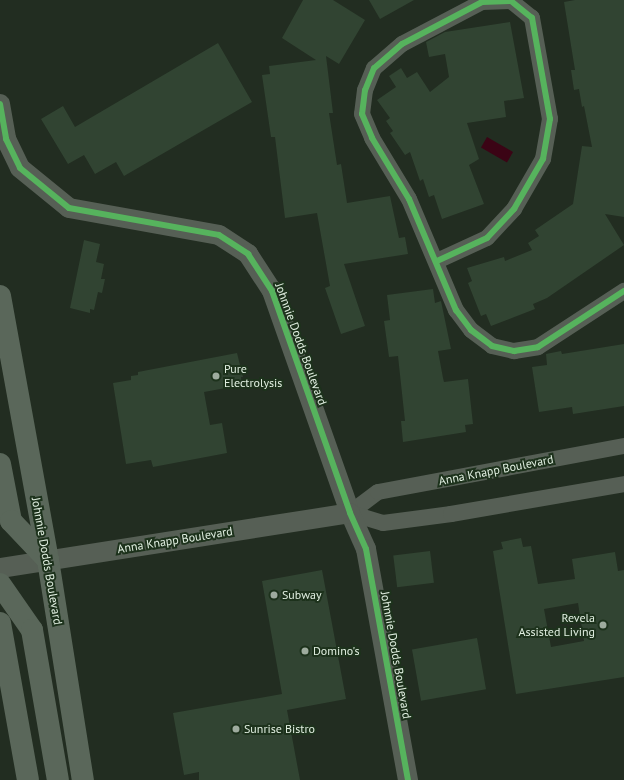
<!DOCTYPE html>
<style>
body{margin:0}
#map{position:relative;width:624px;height:780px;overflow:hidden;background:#222d21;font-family:"PT Sans",sans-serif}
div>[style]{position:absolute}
.water>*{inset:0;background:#3b0415;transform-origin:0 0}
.building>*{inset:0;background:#314432;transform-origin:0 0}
.minor>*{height:16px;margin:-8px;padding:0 8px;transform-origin:8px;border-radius:8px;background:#565f55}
.tertiary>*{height:20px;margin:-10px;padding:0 10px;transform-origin:10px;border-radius:10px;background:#565f55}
.trunk>*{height:22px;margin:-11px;padding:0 11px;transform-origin:11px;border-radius:11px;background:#5a675a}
.cycleway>*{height:6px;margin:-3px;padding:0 3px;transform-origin:3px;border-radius:3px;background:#56b35d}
.dots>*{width:11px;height:11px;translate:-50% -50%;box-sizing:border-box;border:2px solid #1d321c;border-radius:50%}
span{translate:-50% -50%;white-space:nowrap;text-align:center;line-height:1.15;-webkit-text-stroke:4px #1d321c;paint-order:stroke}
.street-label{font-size:12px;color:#e1efe1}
.poi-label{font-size:12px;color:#e1efe1}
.left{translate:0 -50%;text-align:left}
.right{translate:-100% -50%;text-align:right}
</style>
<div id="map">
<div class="water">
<div style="left:487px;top:137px;width:30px;height:12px;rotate:30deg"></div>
</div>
<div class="building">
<div style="clip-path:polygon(303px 0,333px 0,365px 20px,339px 64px,326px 56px,333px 113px,329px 113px,337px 165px,341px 164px,347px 203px,390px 196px,399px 238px,405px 237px,408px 254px,344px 264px,365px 326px,341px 334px,325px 288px,330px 286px,317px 213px,285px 218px,275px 137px,271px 137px,262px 75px,270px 74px,269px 66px,316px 60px,282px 38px)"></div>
<div style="clip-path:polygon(369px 0,414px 0,380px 19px)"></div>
<div style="clip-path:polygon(575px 0,624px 0,624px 217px,605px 214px,624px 245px,547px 298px,533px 304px,535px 309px,491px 326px,486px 314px,481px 316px,468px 283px,472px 281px,467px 268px,504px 257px,505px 261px,532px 250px,528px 243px,539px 236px,535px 230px,573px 204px,582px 146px,592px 147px,584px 106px,582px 107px,579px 89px,574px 90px,571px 70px,575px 70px,564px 2px)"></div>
<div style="clip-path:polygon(510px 22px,524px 98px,504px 101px,506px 117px,467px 123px,479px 159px,469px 165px,484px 204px,442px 219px,434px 195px,429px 197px,423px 179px,420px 181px,410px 152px,405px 155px,390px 133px,393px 131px,386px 121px,390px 118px,377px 100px,396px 87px,389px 76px,401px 68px,407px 78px,417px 72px,430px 92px,449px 77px,445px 54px,429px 57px,426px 42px,445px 32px)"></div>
<div style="clip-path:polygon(218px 43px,252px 102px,124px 176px,116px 162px,95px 174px,84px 155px,68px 164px,41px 119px,63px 106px,75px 127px)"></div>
<div style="clip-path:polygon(84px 240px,100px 244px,96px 262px,104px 264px,101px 279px,105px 279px,102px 293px,98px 292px,94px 310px,90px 309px,90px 313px,70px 308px)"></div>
<div style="clip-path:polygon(433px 289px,435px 303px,441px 301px,451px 349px,438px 351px,443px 378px,444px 382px,468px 379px,473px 424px,465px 425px,466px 432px,403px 442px,401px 421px,405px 421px,398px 356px,389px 357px,384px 321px,390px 320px,387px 295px)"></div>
<div style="clip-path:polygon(624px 344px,624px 406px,573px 414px,572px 407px,539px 412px,532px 367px,547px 365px,546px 354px,561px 351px,562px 354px)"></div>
<div style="clip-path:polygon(237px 353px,243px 377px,241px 377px,242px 385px,204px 392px,210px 425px,222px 423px,227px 453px,153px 467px,151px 460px,126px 464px,113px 383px,131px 380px,131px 376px,138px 375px,138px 372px)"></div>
<div style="clip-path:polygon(evenodd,521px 538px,523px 547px,531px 546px,538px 584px,575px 579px,572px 559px,615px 552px,618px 571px,624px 570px,624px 677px,516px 694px,493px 551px,503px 549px,501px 542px,521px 538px,578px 603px,584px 641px,551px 647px,544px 609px,578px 603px)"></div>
<div style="left:430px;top:551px;width:32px;height:37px;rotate:83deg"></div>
<div style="clip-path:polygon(322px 570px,346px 699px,287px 710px,300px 780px,199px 780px,199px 772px,184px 775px,173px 713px,282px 694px,262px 581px)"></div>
<div style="left:477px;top:638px;width:52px;height:66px;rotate:80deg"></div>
</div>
<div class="minor">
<div style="left:437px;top:261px;width:55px;rotate:-24.7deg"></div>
<div style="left:487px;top:238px;width:40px;rotate:-47deg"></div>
<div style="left:514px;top:209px;width:58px;rotate:-59.9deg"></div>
<div style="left:543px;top:159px;width:41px;rotate:-80.1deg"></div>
<div style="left:550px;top:119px;width:103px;rotate:-100.1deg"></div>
<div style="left:532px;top:18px;width:27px;rotate:-141deg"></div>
<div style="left:511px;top:1px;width:29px;rotate:178deg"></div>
<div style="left:482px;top:2px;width:90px;rotate:152.3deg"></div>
<div style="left:402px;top:44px;width:37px;rotate:139deg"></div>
<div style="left:374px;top:68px;width:24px;rotate:112deg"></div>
<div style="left:365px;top:90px;width:24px;rotate:97deg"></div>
<div style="left:362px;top:114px;width:26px;rotate:67deg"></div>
<div style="left:372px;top:138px;width:71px;rotate:58.8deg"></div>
<div style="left:409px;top:199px;width:121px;rotate:67.1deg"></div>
<div style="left:456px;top:310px;width:25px;rotate:53deg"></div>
<div style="left:471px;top:330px;width:26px;rotate:37deg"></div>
<div style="left:492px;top:346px;width:23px;rotate:13deg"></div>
<div style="left:514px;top:351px;width:24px;rotate:-9deg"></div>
<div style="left:538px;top:347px;width:103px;rotate:-33.1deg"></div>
<div style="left:350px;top:513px;width:35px;rotate:-37deg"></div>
<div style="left:378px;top:492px;width:250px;rotate:-10.6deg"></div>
<div style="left:350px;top:513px;width:34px;rotate:17deg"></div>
<div style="left:383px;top:523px;width:69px;rotate:-7.5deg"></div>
<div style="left:451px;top:514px;width:176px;rotate:-9.8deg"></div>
</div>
<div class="tertiary">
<div style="left:0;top:104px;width:36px;rotate:80deg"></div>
<div style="left:6px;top:139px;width:32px;rotate:64deg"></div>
<div style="left:20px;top:168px;width:63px;rotate:39.2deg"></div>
<div style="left:69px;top:208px;width:152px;rotate:10.2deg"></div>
<div style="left:219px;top:235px;width:35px;rotate:33deg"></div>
<div style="left:248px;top:254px;width:44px;rotate:57deg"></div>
<div style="left:272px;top:291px;width:235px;rotate:70.6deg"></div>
<div style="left:350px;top:513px;width:39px;rotate:66deg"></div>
<div style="left:366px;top:549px;width:235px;rotate:79.7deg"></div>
<div style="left:0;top:568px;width:354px;rotate:-8.9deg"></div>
</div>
<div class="trunk">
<div style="left:0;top:296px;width:268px;rotate:79.7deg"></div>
<div style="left:48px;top:560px;width:223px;rotate:81deg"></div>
<div style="left:0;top:464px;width:58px;rotate:79.1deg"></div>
<div style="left:11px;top:521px;width:54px;rotate:46.5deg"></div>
<div style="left:0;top:584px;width:56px;rotate:55.2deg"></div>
<div style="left:32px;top:630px;width:152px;rotate:80.2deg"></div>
<div style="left:0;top:623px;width:159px;rotate:79.9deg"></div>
</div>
<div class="cycleway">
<div style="left:0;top:104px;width:36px;rotate:80deg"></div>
<div style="left:6px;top:139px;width:32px;rotate:64deg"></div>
<div style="left:20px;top:168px;width:63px;rotate:39.2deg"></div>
<div style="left:69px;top:208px;width:152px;rotate:10.2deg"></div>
<div style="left:219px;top:235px;width:35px;rotate:33deg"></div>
<div style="left:248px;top:254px;width:44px;rotate:57deg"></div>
<div style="left:272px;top:291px;width:235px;rotate:70.6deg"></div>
<div style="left:350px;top:513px;width:39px;rotate:66deg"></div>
<div style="left:366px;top:549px;width:235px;rotate:79.7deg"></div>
<div style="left:437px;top:261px;width:55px;rotate:-24.7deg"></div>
<div style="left:487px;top:238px;width:40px;rotate:-47deg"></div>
<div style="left:514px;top:209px;width:58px;rotate:-59.9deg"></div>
<div style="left:543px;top:159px;width:41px;rotate:-80.1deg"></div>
<div style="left:550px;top:119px;width:103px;rotate:-100.1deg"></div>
<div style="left:532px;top:18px;width:27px;rotate:-141deg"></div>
<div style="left:511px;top:1px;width:29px;rotate:178deg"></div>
<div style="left:482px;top:2px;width:90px;rotate:152.3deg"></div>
<div style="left:402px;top:44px;width:37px;rotate:139deg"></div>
<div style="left:374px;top:68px;width:24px;rotate:112deg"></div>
<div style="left:365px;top:90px;width:24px;rotate:97deg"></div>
<div style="left:362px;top:114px;width:26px;rotate:67deg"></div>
<div style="left:372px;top:138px;width:71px;rotate:58.8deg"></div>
<div style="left:409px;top:199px;width:121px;rotate:67.1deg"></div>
<div style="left:456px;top:310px;width:25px;rotate:53deg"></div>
<div style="left:471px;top:330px;width:26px;rotate:37deg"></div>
<div style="left:492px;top:346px;width:23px;rotate:13deg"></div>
<div style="left:514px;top:351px;width:24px;rotate:-9deg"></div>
<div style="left:538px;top:347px;width:103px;rotate:-33.1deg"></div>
</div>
<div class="dots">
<div style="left:216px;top:376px;background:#9eab9e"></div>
<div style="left:274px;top:595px;background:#9eab9e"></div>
<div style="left:603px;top:625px;background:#9eab9e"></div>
<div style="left:305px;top:651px;background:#9eab9e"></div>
<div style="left:236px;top:729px;background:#9eab9e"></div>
</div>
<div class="street-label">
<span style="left:301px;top:344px;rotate:70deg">Johnnie Dodds Boulevard</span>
<span style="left:496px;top:470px;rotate:-11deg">Anna Knapp Boulevard</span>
<span style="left:175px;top:540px;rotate:-9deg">Anna Knapp Boulevard</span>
<span style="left:47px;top:561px;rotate:80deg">Johnnie Dodds Boulevard</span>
<span style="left:396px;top:655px;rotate:80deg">Johnnie Dodds Boulevard</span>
</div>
<div class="poi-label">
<span class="left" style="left:224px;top:376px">Pure<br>Electrolysis</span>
<span class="left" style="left:282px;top:595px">Subway</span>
<span class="right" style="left:595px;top:625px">Revela<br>Assisted Living</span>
<span class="left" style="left:313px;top:651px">Domino's</span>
<span class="left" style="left:244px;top:729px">Sunrise Bistro</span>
</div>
</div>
